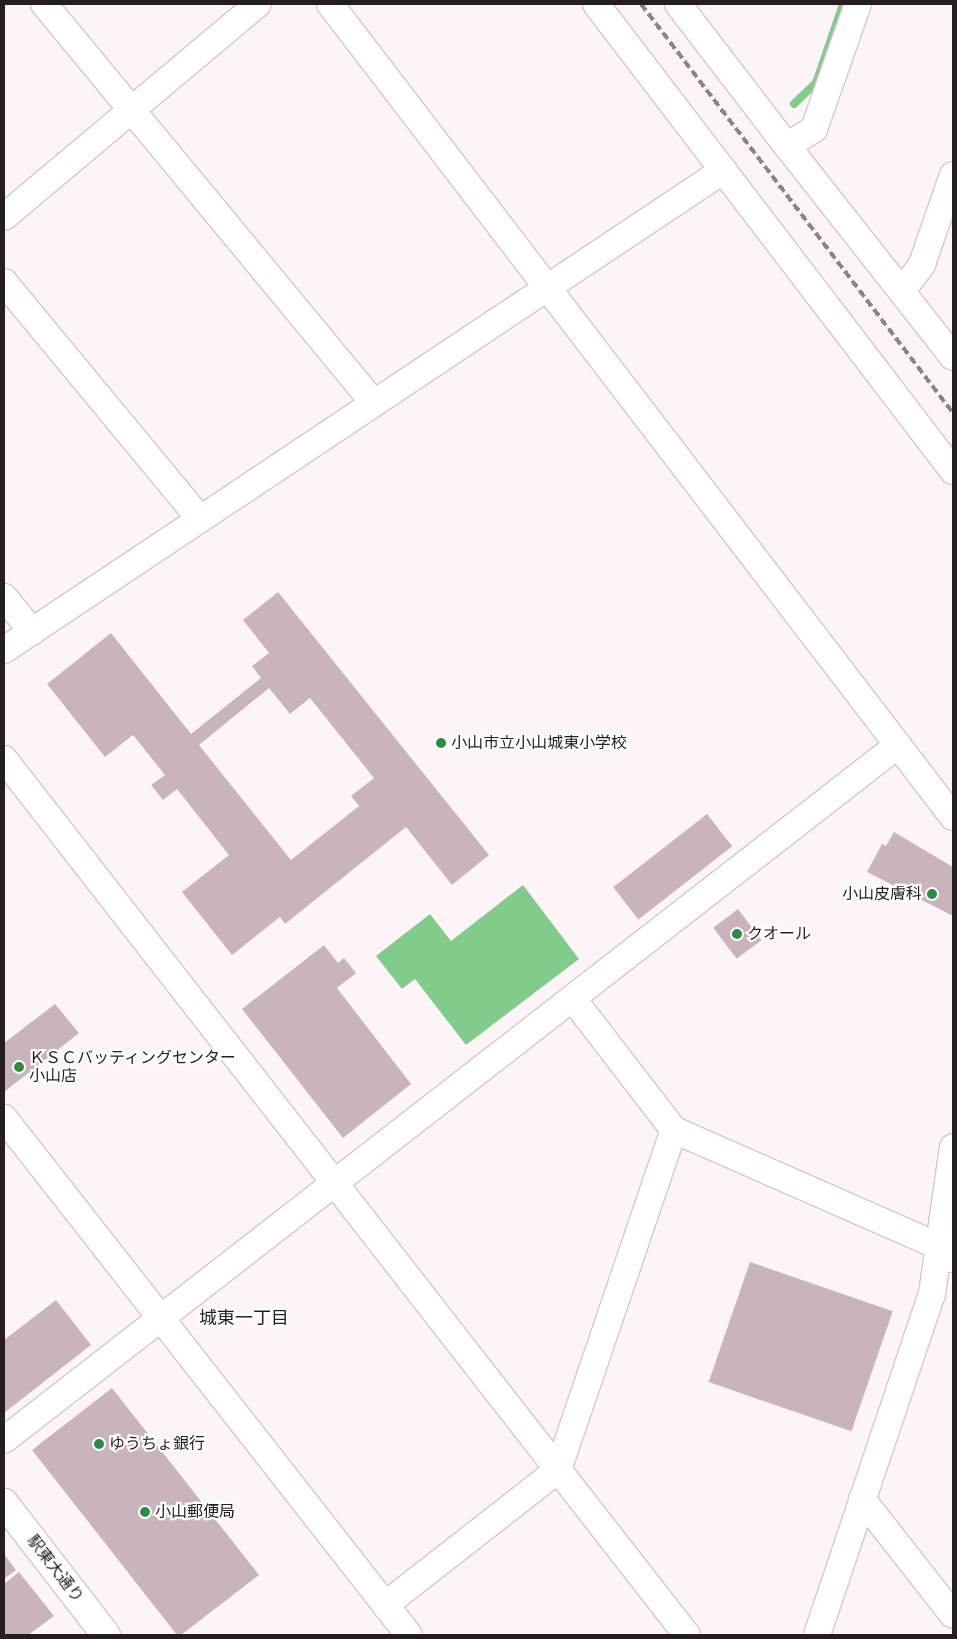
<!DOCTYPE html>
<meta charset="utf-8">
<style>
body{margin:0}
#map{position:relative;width:957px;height:1639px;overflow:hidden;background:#fdf4f8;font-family:Arial,"Noto Sans JP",sans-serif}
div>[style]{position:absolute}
.water>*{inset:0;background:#81cc8b}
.stream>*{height:8px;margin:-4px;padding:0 4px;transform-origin:4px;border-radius:4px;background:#81cc8b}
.building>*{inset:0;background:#c9b4be;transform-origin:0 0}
.roads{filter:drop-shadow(1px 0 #dac5cf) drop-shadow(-1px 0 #dac5cf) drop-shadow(0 1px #dac5cf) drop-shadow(0 -1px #dac5cf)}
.minor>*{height:26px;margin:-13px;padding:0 13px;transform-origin:13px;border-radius:13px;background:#fff}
.tertiary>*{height:28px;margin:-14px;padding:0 14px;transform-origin:14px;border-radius:14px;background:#fff}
.rail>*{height:4px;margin-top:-2px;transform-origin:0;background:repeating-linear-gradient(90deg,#8c8488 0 8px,transparent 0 12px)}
.dots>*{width:14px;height:14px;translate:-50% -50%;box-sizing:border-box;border:2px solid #fff;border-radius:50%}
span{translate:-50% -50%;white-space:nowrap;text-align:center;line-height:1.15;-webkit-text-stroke:4.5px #fff;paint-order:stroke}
.poi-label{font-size:16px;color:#251d21}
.left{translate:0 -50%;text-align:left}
.right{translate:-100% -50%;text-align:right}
.street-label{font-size:16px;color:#251d21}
.neighbourhood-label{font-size:18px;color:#251d21}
.frame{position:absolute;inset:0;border:5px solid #251d21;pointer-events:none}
</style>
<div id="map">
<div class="water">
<div style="clip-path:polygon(523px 885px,579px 959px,466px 1045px,415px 979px,402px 989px,376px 956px,430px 914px,451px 941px)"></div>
</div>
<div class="stream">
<div style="left:794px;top:104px;width:30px;rotate:-44deg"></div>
<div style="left:816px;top:83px;width:83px;rotate:-71.1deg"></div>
</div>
<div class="building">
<div style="clip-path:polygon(evenodd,278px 592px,489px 855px,452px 885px,406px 827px,285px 924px,280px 917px,232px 955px,182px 892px,229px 855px,177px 789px,163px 800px,151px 785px,165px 775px,133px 735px,105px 757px,47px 684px,111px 633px,191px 734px,261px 678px,252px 666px,269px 653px,243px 620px,278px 592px,269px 688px,290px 714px,310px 698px,374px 778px,351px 796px,359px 806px,291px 860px,199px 745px,269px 688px)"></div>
<div style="left:707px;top:814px;width:41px;height:119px;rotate:52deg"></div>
<div style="clip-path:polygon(894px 832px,953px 867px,953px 916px,867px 872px,882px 844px,886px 846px)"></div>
<div style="left:738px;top:909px;width:39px;height:31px;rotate:53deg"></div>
<div style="clip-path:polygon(324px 945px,338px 963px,344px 958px,356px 973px,337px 988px,411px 1084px,343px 1138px,242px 1009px)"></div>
<div style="clip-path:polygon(55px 1004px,79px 1033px,4px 1092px,4px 1043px)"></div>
<div style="left:750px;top:1262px;width:151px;height:127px;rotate:19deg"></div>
<div style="clip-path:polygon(56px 1300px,91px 1345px,4px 1413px,4px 1340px)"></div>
<div style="clip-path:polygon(112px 1388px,259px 1575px,181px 1635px,177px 1635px,32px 1450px)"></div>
<div style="clip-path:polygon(4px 1554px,16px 1570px,4px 1579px)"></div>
<div style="clip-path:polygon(19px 1572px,54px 1616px,28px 1635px,4px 1635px,4px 1584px)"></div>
</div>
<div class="roads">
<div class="minor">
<div style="left:44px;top:4px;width:518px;rotate:50.41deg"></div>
<div style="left:330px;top:4px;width:1024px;rotate:52.54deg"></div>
<div style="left:596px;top:4px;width:588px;rotate:52.6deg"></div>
<div style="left:678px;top:4px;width:179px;rotate:52.5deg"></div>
<div style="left:787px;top:146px;width:268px;rotate:51.8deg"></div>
<div style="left:787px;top:146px;width:32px;rotate:-32deg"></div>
<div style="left:814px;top:129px;width:133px;rotate:-70.6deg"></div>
<div style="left:4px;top:217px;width:331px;rotate:-40deg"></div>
<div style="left:4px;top:282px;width:308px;rotate:50.4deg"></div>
<div style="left:902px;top:291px;width:34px;rotate:-53deg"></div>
<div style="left:922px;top:264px;width:94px;rotate:-70.8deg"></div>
<div style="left:4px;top:597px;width:45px;rotate:50.4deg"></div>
<div style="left:4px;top:650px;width:865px;rotate:-33.69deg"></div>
<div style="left:4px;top:759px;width:1111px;rotate:52.06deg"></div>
<div style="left:573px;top:999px;width:165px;rotate:52.4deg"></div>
<div style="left:674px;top:1130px;width:292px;rotate:23.7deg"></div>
<div style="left:941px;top:1247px;width:15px;rotate:53deg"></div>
<div style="left:4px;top:1118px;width:657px;rotate:51.93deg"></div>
<div style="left:4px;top:1440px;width:1132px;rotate:-37.86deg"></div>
<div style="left:862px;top:1499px;width:147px;rotate:51.9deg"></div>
<div style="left:385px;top:1605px;width:219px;rotate:-38deg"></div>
<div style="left:558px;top:1470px;width:359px;rotate:-71.2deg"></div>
<div style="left:817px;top:1635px;width:360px;rotate:-71.4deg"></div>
<div style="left:932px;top:1294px;width:148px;rotate:-81.9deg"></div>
</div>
<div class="tertiary">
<div style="left:4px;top:1503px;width:167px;rotate:52.3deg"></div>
</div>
</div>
<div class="rail">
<div style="left:641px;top:4px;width:514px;rotate:52.66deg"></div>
</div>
<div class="dots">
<div style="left:441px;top:743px;background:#2a8d41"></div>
<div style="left:932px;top:894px;background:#2a8d41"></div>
<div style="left:737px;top:934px;background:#2a8d41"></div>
<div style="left:19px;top:1067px;background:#2a8d41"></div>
<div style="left:99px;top:1444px;background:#2a8d41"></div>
<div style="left:145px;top:1512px;background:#2a8d41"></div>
</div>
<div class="poi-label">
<span class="left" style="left:451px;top:743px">小山市立小山城東小学校</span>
<span class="right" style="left:922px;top:894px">小山皮膚科</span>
<span class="left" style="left:747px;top:934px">クオール</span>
<span class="left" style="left:29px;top:1067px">ＫＳＣバッティングセンター<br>小山店</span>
<span class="left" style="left:109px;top:1444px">ゆうちょ銀行</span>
<span class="left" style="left:155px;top:1512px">小山郵便局</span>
</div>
<div class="street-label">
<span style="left:55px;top:1569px;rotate:52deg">駅東大通り</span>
</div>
<div class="neighbourhood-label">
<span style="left:244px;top:1318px">城東一丁目</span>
</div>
<div class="frame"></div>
</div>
